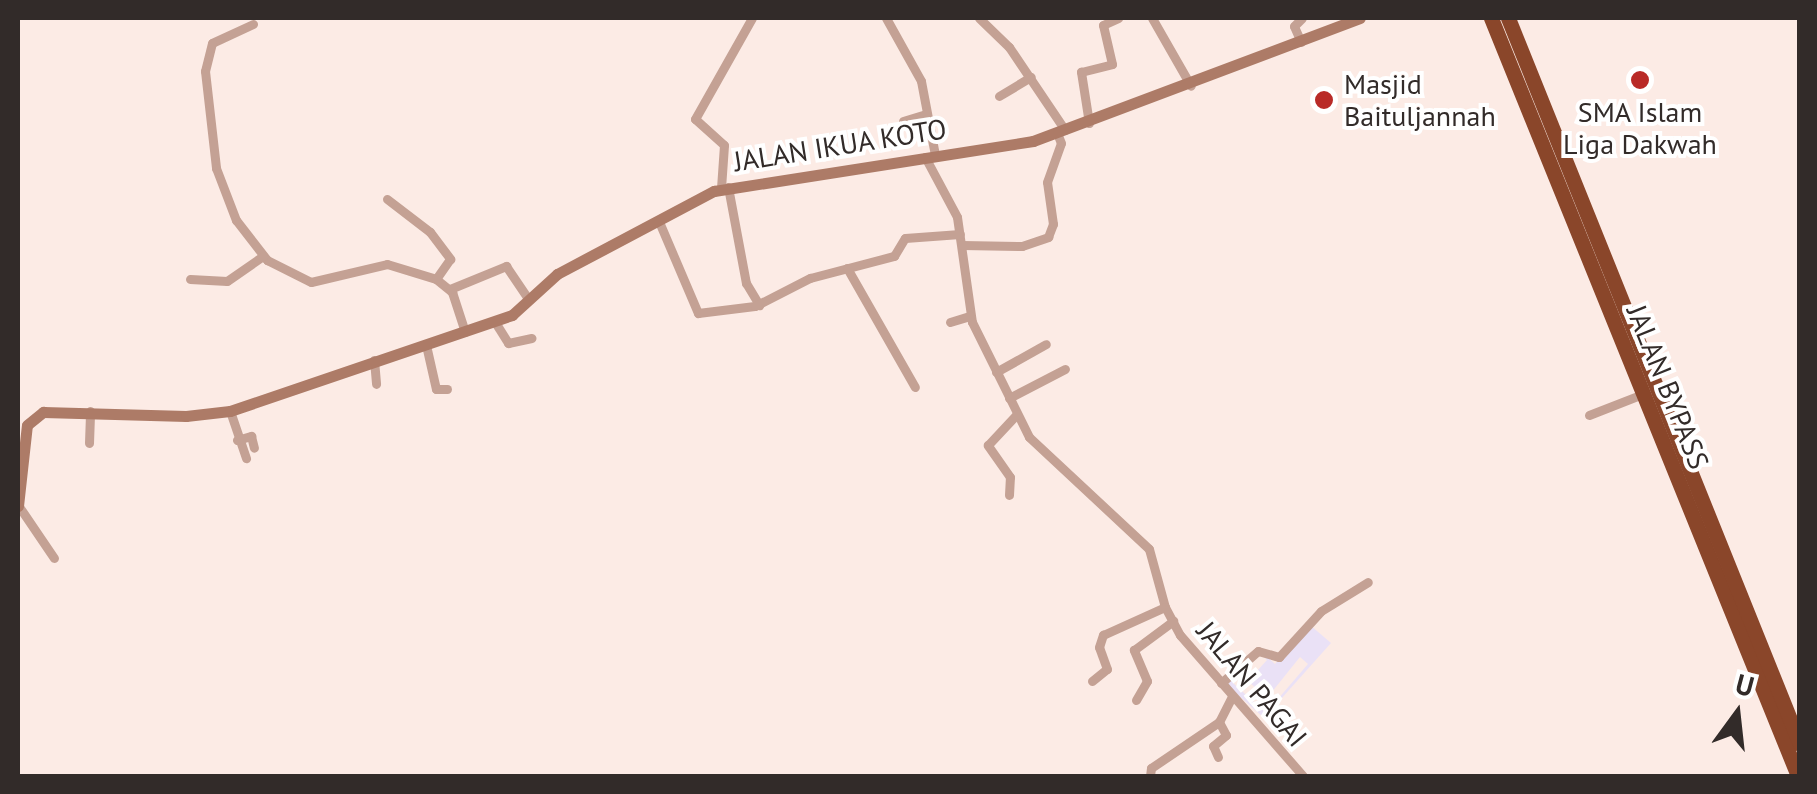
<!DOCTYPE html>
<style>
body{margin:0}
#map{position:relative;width:1817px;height:794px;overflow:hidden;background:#fcebe5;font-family:"PT Sans",sans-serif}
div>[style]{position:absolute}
.education>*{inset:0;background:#eae1f6}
.street>*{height:9px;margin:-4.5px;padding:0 4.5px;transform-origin:4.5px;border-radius:4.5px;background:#c4a194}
.secondary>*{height:11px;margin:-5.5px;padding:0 5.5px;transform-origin:5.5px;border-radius:5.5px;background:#ad7b67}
.highway>*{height:15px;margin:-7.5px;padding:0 7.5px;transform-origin:7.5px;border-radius:7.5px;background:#8a462a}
.dots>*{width:28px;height:28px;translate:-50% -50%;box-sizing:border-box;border:5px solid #fff;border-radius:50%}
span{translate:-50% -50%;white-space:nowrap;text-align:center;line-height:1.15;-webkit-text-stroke:8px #fff;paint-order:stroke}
.poi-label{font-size:28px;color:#322b29}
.left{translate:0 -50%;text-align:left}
.street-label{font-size:28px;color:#322b29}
.frame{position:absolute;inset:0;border:20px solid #322b29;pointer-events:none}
.north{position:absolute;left:1687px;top:664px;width:100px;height:100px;-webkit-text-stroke:8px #fff;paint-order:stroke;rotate:15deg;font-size:28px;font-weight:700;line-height:40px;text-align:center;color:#322b29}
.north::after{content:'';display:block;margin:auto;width:35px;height:45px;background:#322b29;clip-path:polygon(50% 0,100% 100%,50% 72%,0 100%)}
</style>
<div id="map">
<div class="education">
<div style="clip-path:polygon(evenodd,1310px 625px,1331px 643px,1264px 718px,1227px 685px,1258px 649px,1275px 664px,1310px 625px,1260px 653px,1267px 660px,1248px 681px,1267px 698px,1300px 657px,1308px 664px,1266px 713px,1233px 683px,1260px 653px)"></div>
</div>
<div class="street">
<div style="left:886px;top:18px;width:72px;rotate:60.9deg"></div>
<div style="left:921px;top:81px;width:75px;rotate:79.3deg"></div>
<div style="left:979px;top:18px;width:42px;rotate:44deg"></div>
<div style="left:1009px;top:47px;width:100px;rotate:56deg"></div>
<div style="left:1152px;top:18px;width:78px;rotate:60.2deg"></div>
<div style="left:253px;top:24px;width:45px;rotate:155.1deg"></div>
<div style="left:212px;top:43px;width:29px;rotate:104deg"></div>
<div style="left:205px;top:71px;width:98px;rotate:83.5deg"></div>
<div style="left:216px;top:168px;width:56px;rotate:69deg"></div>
<div style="left:236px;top:220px;width:51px;rotate:52.2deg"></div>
<div style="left:267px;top:260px;width:49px;rotate:26.6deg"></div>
<div style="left:311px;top:282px;width:78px;rotate:-13.3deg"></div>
<div style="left:387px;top:264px;width:51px;rotate:17deg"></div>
<div style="left:436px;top:279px;width:21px;rotate:39deg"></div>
<div style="left:452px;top:292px;width:42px;rotate:72deg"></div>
<div style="left:1301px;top:42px;width:17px;rotate:-114deg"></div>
<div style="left:1294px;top:26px;width:11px;rotate:-45deg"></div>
<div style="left:999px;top:96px;width:37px;rotate:-31deg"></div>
<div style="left:903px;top:121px;width:24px;rotate:-17deg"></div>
<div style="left:1089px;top:123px;width:52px;rotate:-98.9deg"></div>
<div style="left:1081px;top:72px;width:32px;rotate:-14deg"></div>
<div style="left:1112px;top:64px;width:40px;rotate:-103deg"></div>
<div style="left:1103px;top:25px;width:17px;rotate:-25deg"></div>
<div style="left:925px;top:157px;width:68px;rotate:61.9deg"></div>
<div style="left:957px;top:217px;width:106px;rotate:81.9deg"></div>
<div style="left:972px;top:322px;width:128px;rotate:63.6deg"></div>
<div style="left:1029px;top:437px;width:164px;rotate:43deg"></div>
<div style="left:1149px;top:549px;width:60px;rotate:74.6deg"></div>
<div style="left:1165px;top:607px;width:32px;rotate:62deg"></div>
<div style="left:1180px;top:635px;width:187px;rotate:48.9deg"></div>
<div style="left:728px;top:187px;width:98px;rotate:79.4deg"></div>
<div style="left:746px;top:283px;width:26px;rotate:59deg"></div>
<div style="left:721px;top:188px;width:43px;rotate:-86deg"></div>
<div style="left:724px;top:145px;width:39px;rotate:-138deg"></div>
<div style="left:695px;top:119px;width:116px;rotate:-60.6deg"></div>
<div style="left:387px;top:199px;width:54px;rotate:37.5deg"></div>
<div style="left:430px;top:232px;width:34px;rotate:53deg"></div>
<div style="left:450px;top:259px;width:24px;rotate:125deg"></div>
<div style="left:660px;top:224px;width:97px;rotate:66.9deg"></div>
<div style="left:698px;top:313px;width:57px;rotate:-7deg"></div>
<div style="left:755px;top:306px;width:62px;rotate:-27deg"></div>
<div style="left:810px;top:278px;width:87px;rotate:-14.7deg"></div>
<div style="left:894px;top:256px;width:21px;rotate:-59deg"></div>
<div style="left:905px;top:238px;width:55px;rotate:-4.2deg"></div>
<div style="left:962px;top:245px;width:60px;rotate:1deg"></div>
<div style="left:1022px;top:246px;width:28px;rotate:-19deg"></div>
<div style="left:1048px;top:237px;width:14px;rotate:-69deg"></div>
<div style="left:1053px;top:224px;width:42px;rotate:-98.1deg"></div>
<div style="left:1047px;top:182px;width:41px;rotate:-70.3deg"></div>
<div style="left:1061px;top:143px;width:11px;rotate:-112deg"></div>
<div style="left:847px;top:268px;width:137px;rotate:60.3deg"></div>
<div style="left:190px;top:279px;width:37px;rotate:3deg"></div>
<div style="left:227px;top:281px;width:44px;rotate:-34.8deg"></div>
<div style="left:450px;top:289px;width:61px;rotate:-22.3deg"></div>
<div style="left:506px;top:266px;width:41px;rotate:55.9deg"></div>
<div style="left:495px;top:322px;width:25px;rotate:58deg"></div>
<div style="left:508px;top:343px;width:24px;rotate:-12deg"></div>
<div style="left:950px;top:322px;width:21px;rotate:-17deg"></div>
<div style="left:426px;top:345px;width:45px;rotate:77.2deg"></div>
<div style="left:436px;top:389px;width:11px"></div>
<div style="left:374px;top:360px;width:24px;rotate:85deg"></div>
<div style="left:996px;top:372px;width:57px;rotate:-29.2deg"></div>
<div style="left:1009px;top:398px;width:63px;rotate:-27.4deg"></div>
<div style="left:230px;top:411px;width:50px;rotate:71.2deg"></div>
<div style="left:1589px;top:415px;width:58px;rotate:-21.3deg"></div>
<div style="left:237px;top:440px;width:15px;rotate:-16deg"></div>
<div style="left:251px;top:436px;width:12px;rotate:76deg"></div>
<div style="left:89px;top:443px;width:32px;rotate:-88deg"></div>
<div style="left:1009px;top:495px;width:18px;rotate:-87deg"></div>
<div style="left:1010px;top:477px;width:39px;rotate:-125deg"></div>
<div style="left:988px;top:445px;width:42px;rotate:-46.9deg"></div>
<div style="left:18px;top:505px;width:64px;rotate:55.8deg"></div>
<div style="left:1092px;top:681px;width:19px;rotate:-39deg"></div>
<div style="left:1107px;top:669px;width:23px;rotate:-110deg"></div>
<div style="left:1099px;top:647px;width:13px;rotate:-72deg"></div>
<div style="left:1103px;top:635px;width:68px;rotate:-24.3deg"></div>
<div style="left:1221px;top:683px;width:49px;rotate:-40.9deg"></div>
<div style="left:1258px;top:651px;width:22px;rotate:16deg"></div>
<div style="left:1279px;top:657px;width:62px;rotate:-47.6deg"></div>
<div style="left:1321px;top:611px;width:55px;rotate:-31.7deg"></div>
<div style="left:1136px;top:700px;width:22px;rotate:-60deg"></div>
<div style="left:1147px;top:681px;width:34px;rotate:-113deg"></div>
<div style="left:1134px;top:650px;width:49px;rotate:-36.6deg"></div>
<div style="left:1218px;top:757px;width:12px;rotate:-114deg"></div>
<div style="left:1213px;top:746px;width:17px;rotate:-40deg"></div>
<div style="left:1226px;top:735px;width:15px;rotate:-118deg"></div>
<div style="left:1219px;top:722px;width:29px;rotate:-63deg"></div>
<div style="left:1150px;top:776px;width:8px;rotate:-83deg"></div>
<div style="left:1151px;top:768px;width:82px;rotate:-34.1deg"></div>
</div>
<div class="secondary">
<div style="left:18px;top:506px;width:81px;rotate:-83.7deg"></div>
<div style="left:27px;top:425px;width:21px;rotate:-39deg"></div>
<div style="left:43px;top:412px;width:143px;rotate:1.6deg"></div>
<div style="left:186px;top:416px;width:44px;rotate:-6.5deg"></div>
<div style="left:230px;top:411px;width:298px;rotate:-18.8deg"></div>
<div style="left:512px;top:315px;width:61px;rotate:-42.3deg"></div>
<div style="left:557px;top:274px;width:178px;rotate:-27.9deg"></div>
<div style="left:714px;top:191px;width:323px;rotate:-8.9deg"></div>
<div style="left:1033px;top:141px;width:349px;rotate:-20.6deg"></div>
</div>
<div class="highway">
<div style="left:1491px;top:18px;width:818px;rotate:67.95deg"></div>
<div style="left:1508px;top:18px;width:783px;rotate:68.09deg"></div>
</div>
<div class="dots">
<div style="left:1640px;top:80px;background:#b92a27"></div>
<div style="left:1324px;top:100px;background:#b92a27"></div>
</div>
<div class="poi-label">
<span class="left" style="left:1344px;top:100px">Masjid<br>Baituljannah</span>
<span style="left:1640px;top:128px">SMA Islam<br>Liga Dakwah</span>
</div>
<div class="street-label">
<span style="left:840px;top:145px;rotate:-9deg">JALAN IKUA KOTO</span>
<span style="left:1668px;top:387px;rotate:68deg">JALAN BYPASS</span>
<span style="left:1252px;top:684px;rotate:50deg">JALAN PAGAI</span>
</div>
<div class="frame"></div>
<div class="north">U</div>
</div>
